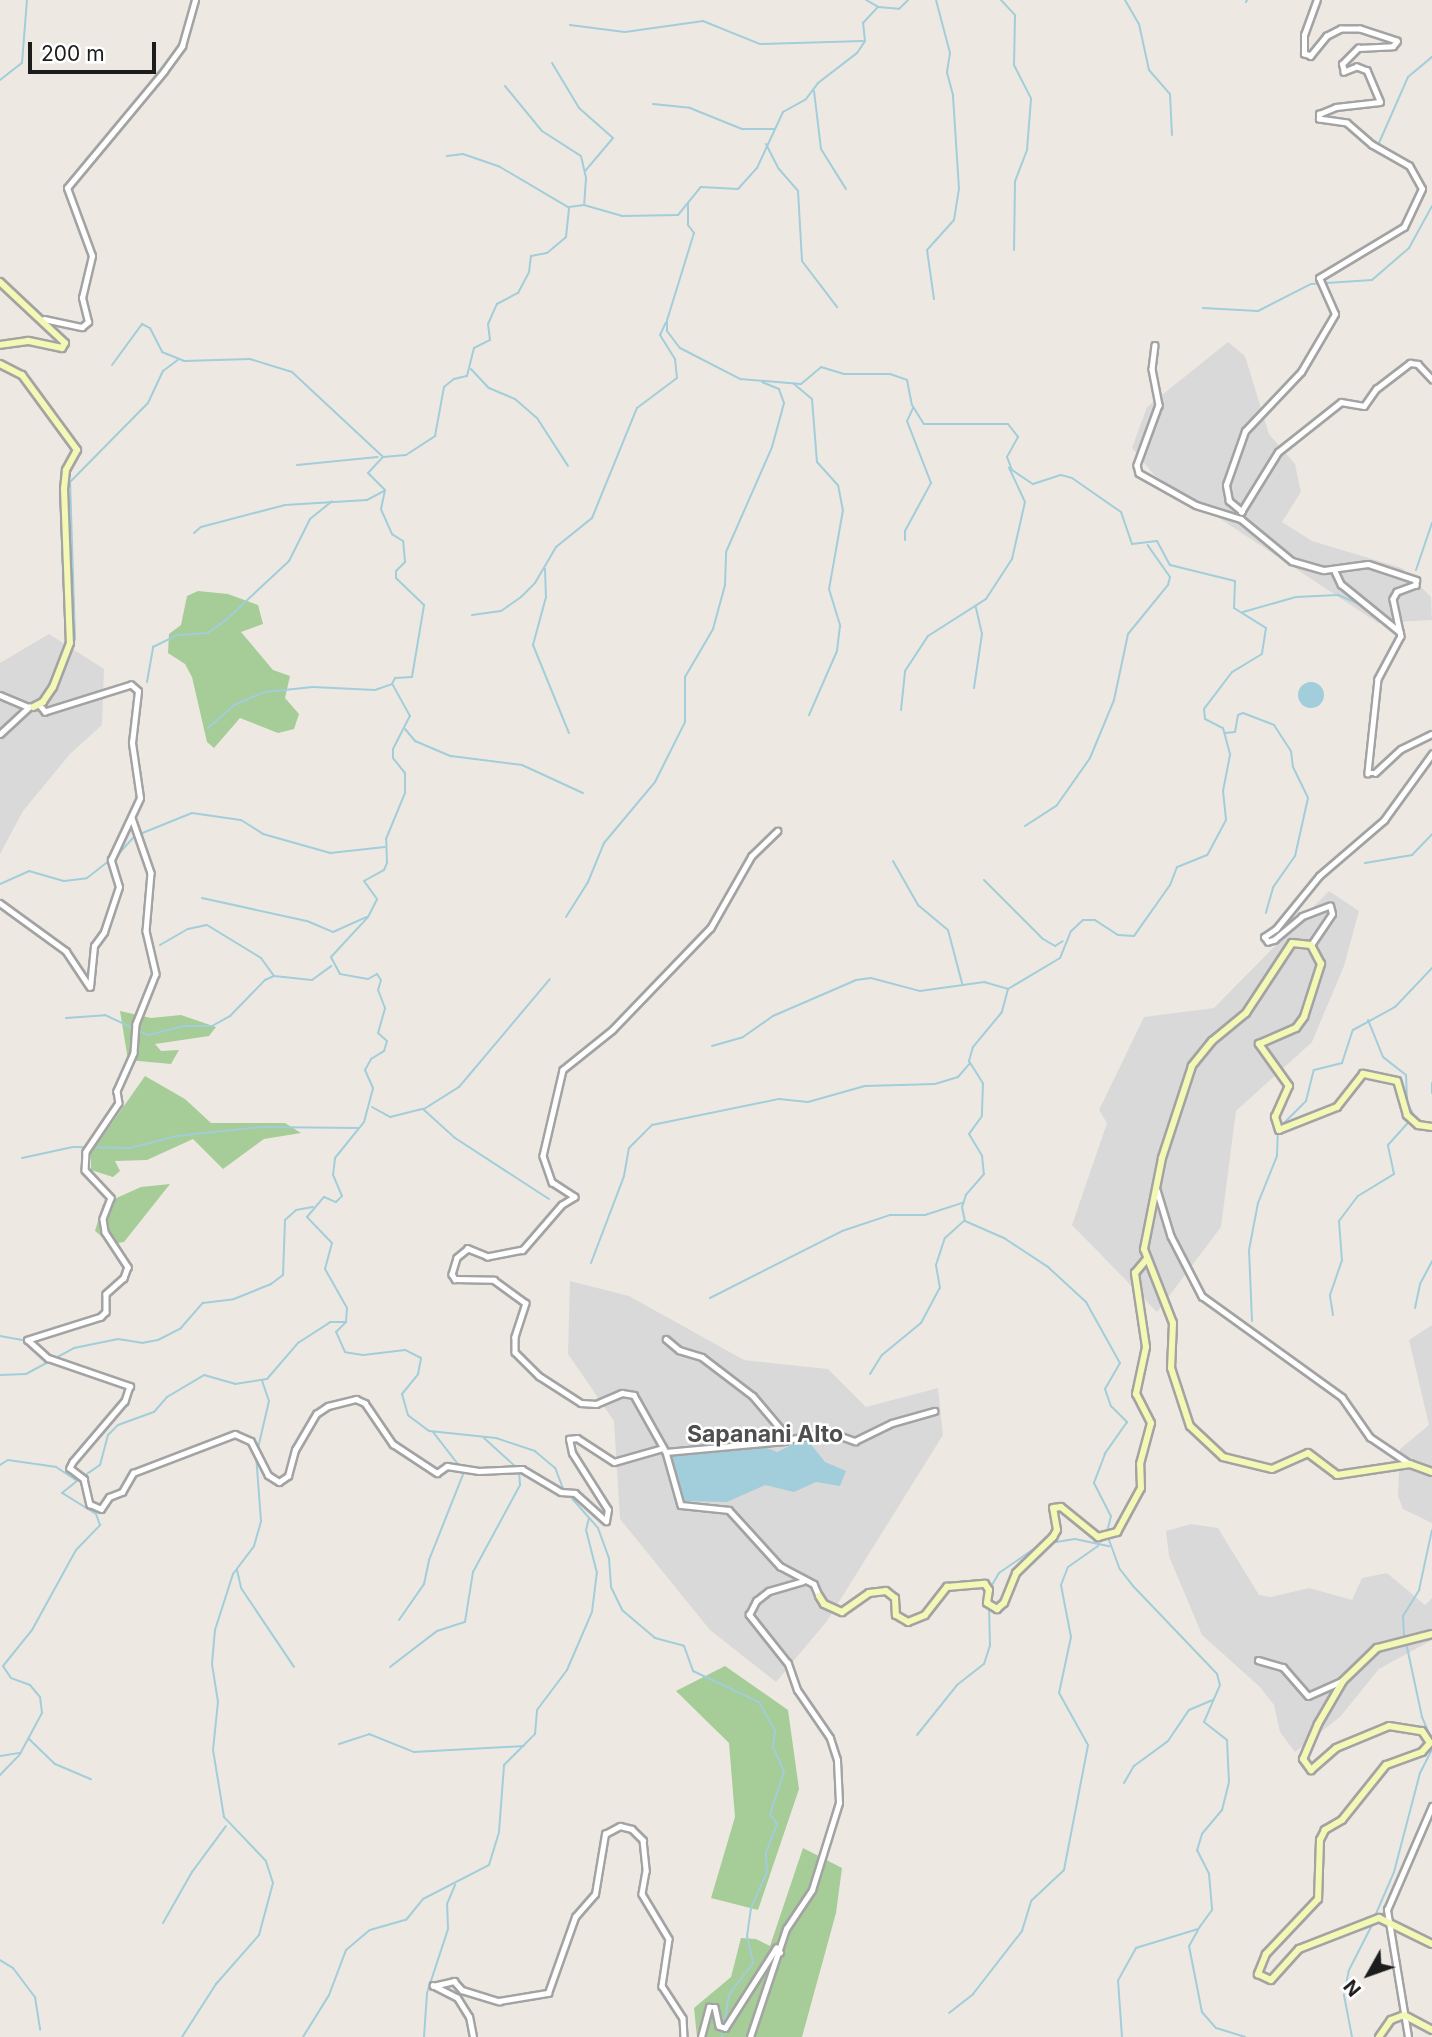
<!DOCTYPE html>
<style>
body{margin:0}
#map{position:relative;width:1432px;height:2037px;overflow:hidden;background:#ede9e2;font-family:Inter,sans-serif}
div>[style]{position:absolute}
.residential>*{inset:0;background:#dad9d9}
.forest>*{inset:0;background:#a6cc97}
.water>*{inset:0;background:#a2cdda}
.round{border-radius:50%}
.stream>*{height:2px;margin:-1px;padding:0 1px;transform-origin:1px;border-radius:1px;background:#a2cdda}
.roads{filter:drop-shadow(2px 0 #a3a3a3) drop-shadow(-2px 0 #a3a3a3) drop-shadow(0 2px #a3a3a3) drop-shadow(0 -2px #a3a3a3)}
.street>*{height:4.5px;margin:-2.25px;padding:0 2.25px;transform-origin:2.25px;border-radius:2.25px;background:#fff}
.secondary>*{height:6px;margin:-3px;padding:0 3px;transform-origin:3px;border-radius:3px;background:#f4f8b5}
span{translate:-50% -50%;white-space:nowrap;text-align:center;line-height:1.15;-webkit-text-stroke:5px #fff;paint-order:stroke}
.quarter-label{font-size:23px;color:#4f4f4f;font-weight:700}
.north{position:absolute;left:1334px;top:1939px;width:70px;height:70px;-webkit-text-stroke:5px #fff;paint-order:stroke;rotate:230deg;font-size:19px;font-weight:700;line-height:28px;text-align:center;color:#1c1c1c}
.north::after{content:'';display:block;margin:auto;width:24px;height:32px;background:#1c1c1c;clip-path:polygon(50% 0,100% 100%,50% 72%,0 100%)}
.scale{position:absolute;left:28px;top:42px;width:128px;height:32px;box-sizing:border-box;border:4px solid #1c1c1c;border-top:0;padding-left:9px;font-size:21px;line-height:24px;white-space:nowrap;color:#1c1c1c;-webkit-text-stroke:5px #fff;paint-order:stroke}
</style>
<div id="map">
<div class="residential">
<div style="clip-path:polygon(1228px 342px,1245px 356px,1269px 434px,1295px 464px,1301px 492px,1282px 522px,1312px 541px,1402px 568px,1431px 597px,1432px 620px,1378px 623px,1154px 475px,1132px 448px,1147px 407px)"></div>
<div style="clip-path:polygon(49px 634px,104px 669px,102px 725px,70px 754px,23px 811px,0 854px,0 663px)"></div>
<div style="clip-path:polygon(1329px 891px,1359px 911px,1344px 966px,1312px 1042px,1236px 1111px,1221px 1227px,1157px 1312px,1072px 1225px,1107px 1123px,1099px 1110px,1144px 1017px,1214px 1008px)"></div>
<div style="clip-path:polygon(570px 1281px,629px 1296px,744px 1360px,828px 1369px,866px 1407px,938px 1388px,943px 1435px,827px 1621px,776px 1682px,710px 1630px,620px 1519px,614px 1421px,568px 1354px)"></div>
<div style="clip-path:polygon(1432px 1325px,1432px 1523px,1403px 1509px,1398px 1496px,1400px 1449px,1429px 1425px,1409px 1340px)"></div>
<div style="clip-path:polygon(1191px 1524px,1218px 1528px,1259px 1595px,1271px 1597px,1309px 1588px,1352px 1600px,1362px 1578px,1387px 1573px,1425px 1605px,1432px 1598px,1432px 1640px,1379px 1669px,1340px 1717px,1295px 1752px,1280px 1732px,1274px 1705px,1260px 1687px,1202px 1635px,1169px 1556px,1166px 1531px)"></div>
</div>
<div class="forest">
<div style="clip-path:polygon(198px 591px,228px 594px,258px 605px,263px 624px,241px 632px,273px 670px,290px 676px,285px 698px,299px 714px,294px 729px,278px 733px,240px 718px,214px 748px,207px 742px,192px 677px,185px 664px,168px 653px,169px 634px,181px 625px,187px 596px)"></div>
<div style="clip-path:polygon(120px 1011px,151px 1018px,181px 1015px,216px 1027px,209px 1036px,155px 1044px,161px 1051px,179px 1050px,171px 1064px,128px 1060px)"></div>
<div style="clip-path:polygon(145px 1076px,185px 1099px,211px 1123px,285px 1123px,301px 1133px,264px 1139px,223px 1169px,193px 1139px,147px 1160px,115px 1161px,120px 1171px,113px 1177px,91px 1170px,91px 1153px)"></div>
<div style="clip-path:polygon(170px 1184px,124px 1242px,111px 1244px,95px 1231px,103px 1204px,141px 1187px)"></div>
<div style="clip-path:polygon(725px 1666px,788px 1710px,799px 1789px,758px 1910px,711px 1898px,735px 1817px,729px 1743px,676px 1691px)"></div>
<div style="clip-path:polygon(803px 1848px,842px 1868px,836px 1913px,802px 2037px,697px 2037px,694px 2008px,731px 1977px,741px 1938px,756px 1939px,770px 1946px)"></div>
</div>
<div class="water">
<div class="round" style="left:1298px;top:682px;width:26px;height:26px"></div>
<div style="clip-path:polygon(806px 1438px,825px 1462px,846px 1471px,840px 1486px,816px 1482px,794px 1492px,765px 1485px,727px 1502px,681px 1501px,671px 1455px,753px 1449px,758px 1444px,777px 1452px)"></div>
</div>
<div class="stream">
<div style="left:866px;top:0;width:13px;rotate:29deg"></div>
<div style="left:1001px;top:0;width:21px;rotate:47deg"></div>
<div style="left:1015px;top:15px;width:50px;rotate:91.1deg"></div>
<div style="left:1014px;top:65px;width:38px;rotate:63deg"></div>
<div style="left:1031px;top:99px;width:51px;rotate:94.5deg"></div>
<div style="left:1027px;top:150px;width:33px;rotate:111deg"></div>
<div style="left:1015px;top:181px;width:69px;rotate:90.8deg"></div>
<div style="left:1125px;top:0;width:28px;rotate:60deg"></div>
<div style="left:1139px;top:24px;width:47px;rotate:77.7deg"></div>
<div style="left:1149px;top:70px;width:32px;rotate:49deg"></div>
<div style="left:1170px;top:94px;width:41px;rotate:87.2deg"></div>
<div style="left:1246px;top:2px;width:2px;rotate:-63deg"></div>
<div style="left:570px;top:25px;width:55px;rotate:7.3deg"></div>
<div style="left:625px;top:32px;width:79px;rotate:-8deg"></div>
<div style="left:703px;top:21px;width:61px;rotate:22deg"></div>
<div style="left:760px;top:44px;width:103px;rotate:-1.7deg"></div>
<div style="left:552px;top:63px;width:52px;rotate:59deg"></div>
<div style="left:579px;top:108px;width:45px;rotate:41.4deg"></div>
<div style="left:613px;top:138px;width:43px;rotate:130.3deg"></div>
<div style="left:0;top:80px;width:28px;rotate:-38deg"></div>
<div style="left:22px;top:63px;width:63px;rotate:-85.5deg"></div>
<div style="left:505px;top:86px;width:58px;rotate:50.6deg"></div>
<div style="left:542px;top:131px;width:46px;rotate:32.7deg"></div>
<div style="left:581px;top:156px;width:23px;rotate:77deg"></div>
<div style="left:586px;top:178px;width:26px;rotate:94deg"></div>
<div style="left:814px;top:91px;width:58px;rotate:83.1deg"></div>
<div style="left:821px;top:149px;width:47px;rotate:58deg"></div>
<div style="left:653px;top:104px;width:37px;rotate:6deg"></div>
<div style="left:690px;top:108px;width:56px;rotate:22deg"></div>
<div style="left:742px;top:129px;width:32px"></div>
<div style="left:1379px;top:143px;width:72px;rotate:-66.3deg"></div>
<div style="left:1408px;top:77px;width:31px;rotate:-40deg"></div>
<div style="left:766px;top:144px;width:28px;rotate:63deg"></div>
<div style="left:779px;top:169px;width:29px;rotate:49deg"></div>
<div style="left:798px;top:191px;width:70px;rotate:86.7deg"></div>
<div style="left:802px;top:261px;width:58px;rotate:52.7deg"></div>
<div style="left:447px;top:156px;width:16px;rotate:-7deg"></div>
<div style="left:463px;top:154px;width:39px;rotate:19deg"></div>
<div style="left:500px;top:167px;width:79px;rotate:30.5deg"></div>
<div style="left:688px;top:203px;width:22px;rotate:90deg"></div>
<div style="left:688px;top:225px;width:10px;rotate:53deg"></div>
<div style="left:694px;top:233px;width:91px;rotate:107.2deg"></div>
<div style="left:667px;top:320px;width:11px;rotate:90deg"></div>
<div style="left:667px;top:331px;width:21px;rotate:53deg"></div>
<div style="left:680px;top:348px;width:68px;rotate:27.3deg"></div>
<div style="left:740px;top:379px;width:61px;rotate:4.7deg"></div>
<div style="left:801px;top:384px;width:26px;rotate:-40deg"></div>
<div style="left:821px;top:367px;width:24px;rotate:17deg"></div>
<div style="left:844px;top:374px;width:46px"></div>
<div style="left:890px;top:374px;width:18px;rotate:19deg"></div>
<div style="left:907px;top:380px;width:25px;rotate:79deg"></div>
<div style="left:912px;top:405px;width:22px;rotate:58deg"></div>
<div style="left:924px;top:424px;width:84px"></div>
<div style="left:1008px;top:424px;width:16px;rotate:52deg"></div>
<div style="left:1018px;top:437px;width:23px;rotate:119deg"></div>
<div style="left:1007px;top:457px;width:14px;rotate:69deg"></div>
<div style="left:1012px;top:470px;width:25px;rotate:34deg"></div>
<div style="left:1033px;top:484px;width:29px;rotate:-18deg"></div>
<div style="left:1061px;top:475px;width:11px;rotate:15deg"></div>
<div style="left:1072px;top:478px;width:60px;rotate:34.8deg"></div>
<div style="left:1121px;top:512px;width:34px;rotate:71deg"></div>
<div style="left:1132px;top:544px;width:25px;rotate:-7deg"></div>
<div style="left:1157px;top:541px;width:27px;rotate:62deg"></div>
<div style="left:1170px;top:565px;width:67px;rotate:13.8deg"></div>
<div style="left:1235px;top:581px;width:27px;rotate:92deg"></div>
<div style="left:1234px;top:608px;width:38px;rotate:32deg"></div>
<div style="left:1266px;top:628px;width:26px;rotate:99deg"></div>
<div style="left:1262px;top:654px;width:35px;rotate:149deg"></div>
<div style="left:1232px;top:672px;width:46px;rotate:127.1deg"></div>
<div style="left:1204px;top:709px;width:10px;rotate:84deg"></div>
<div style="left:1205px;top:719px;width:20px;rotate:27deg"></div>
<div style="left:1223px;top:728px;width:28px;rotate:75deg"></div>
<div style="left:1230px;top:755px;width:37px;rotate:101deg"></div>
<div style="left:1223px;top:791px;width:29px;rotate:84deg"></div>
<div style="left:1226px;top:820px;width:40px;rotate:118deg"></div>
<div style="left:1207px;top:855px;width:32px;rotate:158deg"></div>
<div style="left:1177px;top:867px;width:19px;rotate:111deg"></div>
<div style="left:1170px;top:885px;width:62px;rotate:125.2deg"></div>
<div style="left:1134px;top:936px;width:16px;rotate:-176deg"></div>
<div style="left:1118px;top:935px;width:27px;rotate:-147deg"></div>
<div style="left:1095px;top:920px;width:12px;rotate:180deg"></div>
<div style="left:1083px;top:920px;width:16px;rotate:137deg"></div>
<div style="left:1071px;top:931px;width:29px;rotate:112deg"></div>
<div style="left:1060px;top:958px;width:61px;rotate:149.2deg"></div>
<div style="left:1008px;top:989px;width:24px;rotate:105deg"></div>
<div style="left:1002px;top:1012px;width:45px;rotate:129.6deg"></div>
<div style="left:973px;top:1047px;width:15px;rotate:106deg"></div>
<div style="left:969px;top:1061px;width:26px;rotate:58deg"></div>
<div style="left:983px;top:1083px;width:33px;rotate:92deg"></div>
<div style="left:982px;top:1116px;width:22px;rotate:126deg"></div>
<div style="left:969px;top:1134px;width:26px;rotate:59deg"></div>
<div style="left:982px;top:1156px;width:18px;rotate:84deg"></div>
<div style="left:984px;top:1174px;width:28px;rotate:131deg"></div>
<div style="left:966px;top:1195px;width:13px;rotate:108deg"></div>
<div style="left:962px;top:1207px;width:14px;rotate:78deg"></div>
<div style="left:965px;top:1221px;width:43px;rotate:23.6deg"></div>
<div style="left:1004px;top:1238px;width:53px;rotate:33.4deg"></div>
<div style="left:1048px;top:1267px;width:52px;rotate:42.6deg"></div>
<div style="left:1086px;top:1302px;width:70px;rotate:60.9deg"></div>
<div style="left:1120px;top:1363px;width:30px;rotate:120deg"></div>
<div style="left:1105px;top:1389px;width:18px;rotate:71deg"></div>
<div style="left:1111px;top:1406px;width:23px;rotate:45deg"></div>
<div style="left:1127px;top:1422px;width:39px;rotate:125deg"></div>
<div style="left:1105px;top:1454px;width:31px;rotate:111deg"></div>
<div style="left:1094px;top:1483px;width:37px;rotate:63deg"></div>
<div style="left:1111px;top:1516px;width:16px;rotate:104deg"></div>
<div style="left:934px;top:299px;width:49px;rotate:-98.1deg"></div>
<div style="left:927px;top:250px;width:40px;rotate:-48deg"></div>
<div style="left:954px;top:220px;width:31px;rotate:-81deg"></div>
<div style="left:959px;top:189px;width:94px;rotate:-93.7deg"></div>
<div style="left:953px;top:95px;width:24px;rotate:-105deg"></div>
<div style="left:947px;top:72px;width:19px;rotate:-81deg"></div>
<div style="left:950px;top:53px;width:55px;rotate:-104.8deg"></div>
<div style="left:1203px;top:308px;width:55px;rotate:3.1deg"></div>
<div style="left:1258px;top:311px;width:59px;rotate:-27deg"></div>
<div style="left:1311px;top:284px;width:61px;rotate:-3.8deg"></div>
<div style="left:1372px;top:280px;width:49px;rotate:-40.9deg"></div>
<div style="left:1409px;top:248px;width:48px;rotate:-61.3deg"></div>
<div style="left:112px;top:365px;width:51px;rotate:-53.8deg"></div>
<div style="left:142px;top:324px;width:9px;rotate:27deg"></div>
<div style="left:150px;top:328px;width:27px;rotate:63deg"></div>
<div style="left:162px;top:352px;width:24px;rotate:22deg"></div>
<div style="left:184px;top:361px;width:66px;rotate:-1.7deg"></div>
<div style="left:250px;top:359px;width:44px;rotate:17.2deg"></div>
<div style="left:292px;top:372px;width:125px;rotate:43deg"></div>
<div style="left:471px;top:369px;width:26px;rotate:47deg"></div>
<div style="left:489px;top:388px;width:28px;rotate:23deg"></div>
<div style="left:515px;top:399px;width:29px;rotate:41deg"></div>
<div style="left:537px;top:418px;width:57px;rotate:57.1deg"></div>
<div style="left:794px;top:384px;width:23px;rotate:40deg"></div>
<div style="left:812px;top:399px;width:63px;rotate:85.5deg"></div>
<div style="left:817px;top:462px;width:31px;rotate:48deg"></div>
<div style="left:838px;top:485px;width:25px;rotate:79deg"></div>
<div style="left:843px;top:510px;width:80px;rotate:100deg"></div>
<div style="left:829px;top:589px;width:39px;rotate:73deg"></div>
<div style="left:840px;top:626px;width:25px;rotate:97deg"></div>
<div style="left:837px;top:651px;width:70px;rotate:113.6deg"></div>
<div style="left:297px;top:465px;width:81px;rotate:-5.6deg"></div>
<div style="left:194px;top:533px;width:9px;rotate:-41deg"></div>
<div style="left:201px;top:527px;width:87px;rotate:-14.7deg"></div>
<div style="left:285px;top:505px;width:82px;rotate:-3.5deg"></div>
<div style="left:367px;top:500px;width:19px;rotate:-28deg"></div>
<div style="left:905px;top:540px;width:9px;rotate:-90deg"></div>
<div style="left:905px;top:531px;width:55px;rotate:-61.6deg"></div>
<div style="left:931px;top:483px;width:66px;rotate:-111.2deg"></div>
<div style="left:907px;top:421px;width:14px;rotate:-65deg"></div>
<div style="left:545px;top:569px;width:28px;rotate:88deg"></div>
<div style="left:546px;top:597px;width:50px;rotate:105.2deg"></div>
<div style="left:533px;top:645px;width:95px;rotate:67.8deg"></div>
<div style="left:1416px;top:570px;width:50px;rotate:-71.2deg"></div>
<div style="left:1243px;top:612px;width:55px;rotate:-15.8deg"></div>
<div style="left:1296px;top:597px;width:42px;rotate:-2.7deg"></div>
<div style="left:1338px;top:595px;width:28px;rotate:23deg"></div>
<div style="left:472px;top:615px;width:29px;rotate:-8deg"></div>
<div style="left:501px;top:611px;width:24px;rotate:-35deg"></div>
<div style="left:521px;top:597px;width:20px;rotate:-45deg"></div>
<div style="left:535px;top:583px;width:42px;rotate:-59.7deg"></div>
<div style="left:556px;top:547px;width:46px;rotate:-38.9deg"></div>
<div style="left:592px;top:518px;width:119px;rotate:-67.8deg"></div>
<div style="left:637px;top:408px;width:50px;rotate:-36.9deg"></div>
<div style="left:677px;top:378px;width:19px;rotate:-96deg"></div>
<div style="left:675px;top:359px;width:28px;rotate:-122deg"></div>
<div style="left:660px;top:335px;width:14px;rotate:-65deg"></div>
<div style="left:71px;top:650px;width:12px;rotate:-70deg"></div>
<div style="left:75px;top:639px;width:157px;rotate:-91.8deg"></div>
<div style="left:70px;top:482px;width:111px;rotate:-45.4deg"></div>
<div style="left:148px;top:403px;width:35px;rotate:-65deg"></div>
<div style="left:163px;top:371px;width:20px;rotate:-37deg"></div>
<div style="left:147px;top:682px;width:36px;rotate:-80deg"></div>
<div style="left:153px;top:647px;width:28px;rotate:-26deg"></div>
<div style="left:178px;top:635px;width:30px;rotate:-4deg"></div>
<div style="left:208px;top:633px;width:24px;rotate:-36deg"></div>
<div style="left:227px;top:619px;width:85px;rotate:-43.1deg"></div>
<div style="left:289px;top:561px;width:47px;rotate:-63.4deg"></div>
<div style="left:310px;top:519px;width:28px;rotate:-39deg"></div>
<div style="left:974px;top:688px;width:55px;rotate:-81.6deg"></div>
<div style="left:982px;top:634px;width:28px;rotate:-103deg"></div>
<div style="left:901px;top:710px;width:39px;rotate:-84deg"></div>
<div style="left:905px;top:671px;width:42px;rotate:-56.7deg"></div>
<div style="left:928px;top:636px;width:69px;rotate:-32.5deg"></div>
<div style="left:986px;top:599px;width:48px;rotate:-57deg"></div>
<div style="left:1012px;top:559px;width:58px;rotate:-77.2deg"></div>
<div style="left:1025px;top:502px;width:38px;rotate:-115deg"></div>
<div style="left:208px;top:728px;width:35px;rotate:-41deg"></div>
<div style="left:234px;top:705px;width:34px;rotate:-23deg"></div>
<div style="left:265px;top:692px;width:48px;rotate:-5.9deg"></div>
<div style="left:313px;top:687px;width:62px;rotate:2.8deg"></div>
<div style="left:375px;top:690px;width:18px;rotate:-19deg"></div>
<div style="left:405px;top:729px;width:16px;rotate:50deg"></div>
<div style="left:415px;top:741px;width:39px;rotate:23deg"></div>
<div style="left:451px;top:756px;width:72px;rotate:7.2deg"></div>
<div style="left:522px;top:765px;width:67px;rotate:24.7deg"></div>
<div style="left:1225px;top:733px;width:10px;rotate:-6deg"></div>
<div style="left:1235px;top:732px;width:17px;rotate:-80deg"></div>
<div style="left:1238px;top:715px;width:5px;rotate:-22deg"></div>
<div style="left:1243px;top:713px;width:33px;rotate:21deg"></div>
<div style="left:1274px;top:725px;width:31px;rotate:57deg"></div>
<div style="left:1291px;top:751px;width:16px;rotate:83deg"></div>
<div style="left:1293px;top:767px;width:34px;rotate:64deg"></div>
<div style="left:1308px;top:798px;width:59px;rotate:102.6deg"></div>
<div style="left:1295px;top:856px;width:39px;rotate:125deg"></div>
<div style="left:1273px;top:888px;width:26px;rotate:106deg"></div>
<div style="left:0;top:738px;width:39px;rotate:-44deg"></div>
<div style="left:28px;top:711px;width:19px;rotate:-16deg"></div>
<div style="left:46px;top:706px;width:34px;rotate:-64deg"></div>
<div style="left:1025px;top:826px;width:38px;rotate:-33deg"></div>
<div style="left:1057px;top:805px;width:57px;rotate:-54.9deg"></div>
<div style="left:1090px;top:758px;width:63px;rotate:-67.5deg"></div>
<div style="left:1114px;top:700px;width:67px;rotate:-78deg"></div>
<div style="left:1128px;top:634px;width:63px;rotate:-50.8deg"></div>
<div style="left:1168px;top:585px;width:8px;rotate:-76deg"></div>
<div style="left:1170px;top:577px;width:39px;rotate:-125deg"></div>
<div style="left:140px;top:834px;width:56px;rotate:-22deg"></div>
<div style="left:192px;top:813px;width:49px;rotate:8.1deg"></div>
<div style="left:241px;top:820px;width:26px;rotate:32deg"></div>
<div style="left:263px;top:834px;width:70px;rotate:15.8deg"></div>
<div style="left:330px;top:853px;width:55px;rotate:-6.2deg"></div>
<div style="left:114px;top:859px;width:31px;rotate:-48deg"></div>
<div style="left:893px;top:861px;width:51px;rotate:60.4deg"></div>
<div style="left:918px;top:905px;width:39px;rotate:40deg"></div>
<div style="left:948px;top:930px;width:55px;rotate:75.2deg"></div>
<div style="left:1365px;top:863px;width:48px;rotate:-9.7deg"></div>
<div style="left:1412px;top:855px;width:29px;rotate:-46deg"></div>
<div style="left:984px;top:880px;width:83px;rotate:45deg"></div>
<div style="left:1043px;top:939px;width:14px;rotate:30deg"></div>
<div style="left:1055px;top:946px;width:9px;rotate:-32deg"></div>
<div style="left:0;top:884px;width:32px;rotate:-24deg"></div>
<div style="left:29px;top:871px;width:36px;rotate:16deg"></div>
<div style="left:64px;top:881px;width:23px;rotate:-7deg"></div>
<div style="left:87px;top:878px;width:28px;rotate:-38deg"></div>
<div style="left:202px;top:898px;width:107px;rotate:12.4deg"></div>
<div style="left:307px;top:921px;width:28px;rotate:23deg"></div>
<div style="left:333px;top:932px;width:37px;rotate:-24deg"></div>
<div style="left:566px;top:917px;width:41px;rotate:-57.8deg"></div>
<div style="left:588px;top:882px;width:42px;rotate:-67.7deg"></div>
<div style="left:604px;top:843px;width:80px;rotate:-50.1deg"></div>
<div style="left:655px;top:782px;width:67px;rotate:-63.4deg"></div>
<div style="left:685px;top:722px;width:45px;rotate:-90deg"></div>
<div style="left:685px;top:677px;width:56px;rotate:-59.7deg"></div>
<div style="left:713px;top:629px;width:46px;rotate:-74.7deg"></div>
<div style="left:725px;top:585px;width:33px;rotate:-88deg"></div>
<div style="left:726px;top:552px;width:115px;rotate:-66.3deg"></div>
<div style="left:772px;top:447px;width:46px;rotate:-74.7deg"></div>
<div style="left:784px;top:403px;width:15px;rotate:-110deg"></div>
<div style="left:779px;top:389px;width:18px;rotate:-158deg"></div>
<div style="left:160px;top:945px;width:32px;rotate:-30deg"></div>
<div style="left:188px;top:929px;width:19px;rotate:-12deg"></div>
<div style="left:207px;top:925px;width:63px;rotate:31.4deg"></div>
<div style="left:261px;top:958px;width:22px;rotate:54deg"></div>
<div style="left:66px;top:1018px;width:39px;rotate:-4deg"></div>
<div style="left:105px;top:1015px;width:47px;rotate:24.9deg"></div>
<div style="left:148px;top:1035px;width:37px;rotate:-14deg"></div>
<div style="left:184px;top:1026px;width:28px"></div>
<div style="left:212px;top:1026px;width:21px;rotate:-29deg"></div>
<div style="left:230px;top:1016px;width:50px;rotate:-45.8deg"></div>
<div style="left:265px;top:980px;width:10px;rotate:-24deg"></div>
<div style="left:274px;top:976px;width:38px;rotate:6deg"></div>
<div style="left:312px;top:980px;width:24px;rotate:-36deg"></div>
<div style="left:712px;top:1046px;width:32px;rotate:-16deg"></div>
<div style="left:743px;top:1037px;width:37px;rotate:-35deg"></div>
<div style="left:773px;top:1016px;width:90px;rotate:-23.4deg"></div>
<div style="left:856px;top:980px;width:15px;rotate:-8deg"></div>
<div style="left:871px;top:978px;width:51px;rotate:14.9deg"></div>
<div style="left:920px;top:991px;width:65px;rotate:-8deg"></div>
<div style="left:984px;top:982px;width:25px;rotate:16deg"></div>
<div style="left:1432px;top:1083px;width:10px;rotate:90deg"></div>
<div style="left:372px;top:1107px;width:21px;rotate:29deg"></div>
<div style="left:390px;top:1117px;width:34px;rotate:-14deg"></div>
<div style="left:423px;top:1109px;width:43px;rotate:42.2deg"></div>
<div style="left:455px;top:1138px;width:112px;rotate:33deg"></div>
<div style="left:424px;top:1109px;width:41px;rotate:-32.2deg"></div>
<div style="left:459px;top:1087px;width:141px;rotate:-49.9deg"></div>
<div style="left:1282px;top:1125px;width:34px;rotate:-45deg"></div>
<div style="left:1306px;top:1101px;width:32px;rotate:-76deg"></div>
<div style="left:1314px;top:1070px;width:29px;rotate:-14deg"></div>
<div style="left:1342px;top:1063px;width:35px;rotate:-72deg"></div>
<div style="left:1353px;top:1030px;width:48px;rotate:-28.7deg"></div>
<div style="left:1395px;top:1007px;width:54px;rotate:-46.5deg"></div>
<div style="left:22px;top:1158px;width:52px;rotate:-12.2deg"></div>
<div style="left:73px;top:1147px;width:57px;rotate:1deg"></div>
<div style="left:130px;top:1148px;width:49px;rotate:-14.3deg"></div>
<div style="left:177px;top:1136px;width:84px;rotate:-6.1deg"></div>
<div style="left:261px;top:1127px;width:98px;rotate:0.6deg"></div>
<div style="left:591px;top:1263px;width:93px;rotate:-69.2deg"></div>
<div style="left:624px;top:1176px;width:28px;rotate:-80deg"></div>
<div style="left:629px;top:1148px;width:33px;rotate:-45deg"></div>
<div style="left:652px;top:1125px;width:130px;rotate:-11.6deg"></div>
<div style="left:779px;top:1099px;width:29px;rotate:6deg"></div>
<div style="left:808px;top:1102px;width:59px;rotate:-15.7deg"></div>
<div style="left:865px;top:1086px;width:70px;rotate:-1.6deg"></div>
<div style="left:935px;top:1084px;width:24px;rotate:-17deg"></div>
<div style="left:958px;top:1077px;width:18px;rotate:-49deg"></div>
<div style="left:710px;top:1298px;width:148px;rotate:-26.9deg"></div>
<div style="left:842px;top:1231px;width:51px;rotate:-18.4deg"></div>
<div style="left:890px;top:1215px;width:35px"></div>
<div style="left:925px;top:1215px;width:40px;rotate:-18deg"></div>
<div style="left:1415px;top:1308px;width:25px;rotate:-78deg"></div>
<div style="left:1420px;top:1284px;width:26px;rotate:-62deg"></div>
<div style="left:1333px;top:1315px;width:20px;rotate:-99deg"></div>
<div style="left:1330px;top:1295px;width:36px;rotate:-71deg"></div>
<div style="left:1342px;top:1261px;width:40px;rotate:-94.3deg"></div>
<div style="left:1339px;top:1221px;width:31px;rotate:-53deg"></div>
<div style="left:1358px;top:1196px;width:42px;rotate:-31.4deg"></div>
<div style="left:1394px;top:1174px;width:30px;rotate:-102deg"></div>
<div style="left:1388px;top:1145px;width:39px;rotate:-48deg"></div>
<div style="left:1414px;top:1116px;width:16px;rotate:-117deg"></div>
<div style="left:1407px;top:1102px;width:27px;rotate:-92deg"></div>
<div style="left:1406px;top:1075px;width:29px;rotate:-142deg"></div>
<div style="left:1383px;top:1057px;width:40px;rotate:-112deg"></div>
<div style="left:1252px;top:1321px;width:71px;rotate:-92.4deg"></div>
<div style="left:1249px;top:1250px;width:48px;rotate:-79.2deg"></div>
<div style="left:1258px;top:1203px;width:51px;rotate:-68deg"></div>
<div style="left:1277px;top:1156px;width:23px;rotate:-88deg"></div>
<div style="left:0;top:1336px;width:27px;rotate:10deg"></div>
<div style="left:870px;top:1374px;width:22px;rotate:-58deg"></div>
<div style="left:882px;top:1355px;width:50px;rotate:-39.4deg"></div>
<div style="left:921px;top:1323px;width:40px;rotate:-62deg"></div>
<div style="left:940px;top:1288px;width:23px;rotate:-100deg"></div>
<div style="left:936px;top:1265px;width:28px;rotate:-72deg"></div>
<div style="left:945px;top:1238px;width:25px;rotate:-42deg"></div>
<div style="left:0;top:1375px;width:26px;rotate:-2deg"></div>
<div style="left:26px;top:1374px;width:55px;rotate:-28.4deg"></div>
<div style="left:74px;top:1348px;width:45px;rotate:-11.6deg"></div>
<div style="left:118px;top:1339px;width:24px;rotate:9deg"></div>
<div style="left:142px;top:1343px;width:16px;rotate:-11deg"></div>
<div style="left:158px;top:1340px;width:25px;rotate:-27deg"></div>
<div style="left:180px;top:1329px;width:35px;rotate:-49deg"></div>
<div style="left:203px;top:1303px;width:31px;rotate:-7deg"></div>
<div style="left:234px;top:1299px;width:40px;rotate:-22deg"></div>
<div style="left:271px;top:1284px;width:15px;rotate:-37deg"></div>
<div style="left:283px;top:1275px;width:55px;rotate:-87.9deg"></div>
<div style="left:285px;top:1220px;width:15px;rotate:-42deg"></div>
<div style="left:296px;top:1210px;width:17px;rotate:-10deg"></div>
<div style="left:484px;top:1438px;width:43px;rotate:42.2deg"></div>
<div style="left:258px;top:1448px;width:48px;rotate:-76.8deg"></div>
<div style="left:269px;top:1401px;width:21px;rotate:-109deg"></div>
<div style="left:0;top:1465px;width:9px;rotate:-32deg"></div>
<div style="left:8px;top:1460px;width:49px;rotate:8.3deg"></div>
<div style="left:56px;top:1467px;width:24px;rotate:33deg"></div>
<div style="left:84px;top:1476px;width:19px;rotate:-35deg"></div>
<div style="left:100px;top:1465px;width:31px;rotate:-75deg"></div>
<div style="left:108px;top:1435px;width:14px;rotate:-45deg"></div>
<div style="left:118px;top:1425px;width:38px;rotate:-20deg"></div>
<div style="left:154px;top:1412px;width:20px;rotate:-49deg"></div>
<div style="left:167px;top:1397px;width:43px;rotate:-30.7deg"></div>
<div style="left:204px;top:1375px;width:32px;rotate:16deg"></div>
<div style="left:235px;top:1384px;width:32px;rotate:-9deg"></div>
<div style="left:267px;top:1379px;width:48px;rotate:-49.3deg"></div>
<div style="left:298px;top:1343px;width:38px;rotate:-33deg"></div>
<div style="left:330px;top:1322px;width:16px"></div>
<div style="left:564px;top:1491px;width:25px;rotate:-111deg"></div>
<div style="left:555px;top:1468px;width:26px;rotate:-140deg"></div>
<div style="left:535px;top:1451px;width:41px;rotate:-161.6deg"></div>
<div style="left:496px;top:1438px;width:67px;rotate:-174deg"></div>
<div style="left:429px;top:1431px;width:26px;rotate:-143deg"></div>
<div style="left:408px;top:1415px;width:22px;rotate:-106deg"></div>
<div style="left:402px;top:1394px;width:26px;rotate:-51deg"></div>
<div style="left:418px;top:1374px;width:16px;rotate:-79deg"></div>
<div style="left:421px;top:1358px;width:18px;rotate:-153deg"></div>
<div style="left:405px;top:1350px;width:42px;rotate:173.2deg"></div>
<div style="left:363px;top:1355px;width:18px;rotate:-171deg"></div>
<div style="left:345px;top:1352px;width:22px;rotate:-114deg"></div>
<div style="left:336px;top:1332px;width:14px;rotate:-45deg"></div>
<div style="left:346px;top:1322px;width:14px;rotate:-86deg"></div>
<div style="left:347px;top:1308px;width:45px;rotate:-119.4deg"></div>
<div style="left:325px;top:1269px;width:27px;rotate:-75deg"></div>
<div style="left:332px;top:1243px;width:36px;rotate:-134deg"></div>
<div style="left:307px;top:1217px;width:26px;rotate:-50deg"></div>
<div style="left:324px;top:1197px;width:13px;rotate:23deg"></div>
<div style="left:336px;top:1202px;width:8px;rotate:-45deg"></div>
<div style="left:342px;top:1196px;width:23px;rotate:-113deg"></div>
<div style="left:333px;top:1175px;width:17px;rotate:-83deg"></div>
<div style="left:335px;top:1158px;width:46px;rotate:-51.1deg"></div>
<div style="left:364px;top:1122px;width:35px;rotate:-75deg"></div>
<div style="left:373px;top:1088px;width:20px;rotate:-114deg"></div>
<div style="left:365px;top:1070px;width:13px;rotate:-61deg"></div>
<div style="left:371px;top:1059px;width:15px;rotate:-32deg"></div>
<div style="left:384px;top:1051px;width:10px;rotate:-73deg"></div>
<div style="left:387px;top:1041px;width:12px;rotate:-138deg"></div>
<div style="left:378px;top:1033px;width:26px;rotate:-74deg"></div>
<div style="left:385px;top:1008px;width:19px;rotate:-111deg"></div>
<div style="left:378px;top:990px;width:10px;rotate:-73deg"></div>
<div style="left:381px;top:980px;width:7px;rotate:-124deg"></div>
<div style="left:377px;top:974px;width:10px;rotate:151deg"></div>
<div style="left:368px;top:979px;width:28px;rotate:-170deg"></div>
<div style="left:340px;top:974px;width:19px;rotate:-118deg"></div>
<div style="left:331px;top:957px;width:54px;rotate:-47.2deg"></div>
<div style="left:368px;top:917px;width:20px;rotate:-63deg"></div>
<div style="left:377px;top:899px;width:22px;rotate:-126deg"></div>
<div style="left:364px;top:881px;width:23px;rotate:-29deg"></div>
<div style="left:384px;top:870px;width:8px;rotate:-67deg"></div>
<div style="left:387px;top:863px;width:24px;rotate:-92deg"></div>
<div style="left:386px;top:839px;width:50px;rotate:-67.6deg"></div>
<div style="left:405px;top:793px;width:20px;rotate:-90deg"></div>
<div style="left:405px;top:773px;width:19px;rotate:-129deg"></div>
<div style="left:393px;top:758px;width:9px;rotate:-90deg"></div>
<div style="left:393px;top:749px;width:37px;rotate:-63deg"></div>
<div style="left:410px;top:716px;width:37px;rotate:-119deg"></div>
<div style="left:392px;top:684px;width:7px;rotate:-63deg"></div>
<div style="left:395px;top:678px;width:17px;rotate:-3deg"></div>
<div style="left:412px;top:677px;width:73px;rotate:-80.5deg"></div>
<div style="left:424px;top:605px;width:39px;rotate:-136deg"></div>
<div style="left:396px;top:578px;width:7px;rotate:-90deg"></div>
<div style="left:396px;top:571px;width:13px;rotate:-45deg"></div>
<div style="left:405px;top:562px;width:21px;rotate:-95deg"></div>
<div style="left:403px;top:541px;width:13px;rotate:-148deg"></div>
<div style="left:392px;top:534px;width:27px;rotate:-114deg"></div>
<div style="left:381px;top:509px;width:19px;rotate:-78deg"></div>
<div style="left:385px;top:490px;width:24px;rotate:-135deg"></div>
<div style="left:368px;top:473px;width:22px;rotate:-47deg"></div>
<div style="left:383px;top:457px;width:23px;rotate:-5deg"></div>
<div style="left:406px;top:455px;width:35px;rotate:-33deg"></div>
<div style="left:435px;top:436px;width:50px;rotate:-79.6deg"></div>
<div style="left:444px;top:387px;width:13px;rotate:-39deg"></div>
<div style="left:454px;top:379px;width:13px;rotate:-13deg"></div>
<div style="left:467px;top:376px;width:29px;rotate:-76deg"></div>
<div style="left:474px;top:348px;width:18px;rotate:-27deg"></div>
<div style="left:490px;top:340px;width:16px;rotate:-97deg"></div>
<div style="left:488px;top:324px;width:22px;rotate:-66deg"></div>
<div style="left:497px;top:304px;width:24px;rotate:-28deg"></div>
<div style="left:518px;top:293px;width:24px;rotate:-62deg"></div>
<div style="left:529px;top:272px;width:16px;rotate:-83deg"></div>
<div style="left:531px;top:256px;width:16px;rotate:-11deg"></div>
<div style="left:547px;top:253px;width:25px;rotate:-40deg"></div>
<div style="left:566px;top:237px;width:30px;rotate:-84deg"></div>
<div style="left:569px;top:207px;width:15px;rotate:-8deg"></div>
<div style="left:584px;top:205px;width:40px;rotate:16deg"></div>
<div style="left:622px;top:216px;width:56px;rotate:-1deg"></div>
<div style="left:678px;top:215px;width:36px;rotate:-51deg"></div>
<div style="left:701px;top:187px;width:37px;rotate:3deg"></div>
<div style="left:738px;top:189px;width:28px;rotate:-48deg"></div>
<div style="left:757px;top:168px;width:62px;rotate:-65.1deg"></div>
<div style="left:783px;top:112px;width:26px;rotate:-29deg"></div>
<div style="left:806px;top:99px;width:20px;rotate:-53deg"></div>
<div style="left:818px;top:83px;width:49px;rotate:-37.6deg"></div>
<div style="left:857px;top:53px;width:14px;rotate:-56deg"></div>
<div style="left:865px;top:41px;width:18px;rotate:-96deg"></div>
<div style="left:863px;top:23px;width:22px;rotate:-47deg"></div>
<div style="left:878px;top:7px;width:21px;rotate:5deg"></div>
<div style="left:899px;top:9px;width:13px;rotate:-45deg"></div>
<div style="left:569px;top:1495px;width:44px;rotate:48.7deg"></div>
<div style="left:598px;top:1528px;width:32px;rotate:70deg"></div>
<div style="left:609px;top:1558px;width:29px;rotate:86deg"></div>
<div style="left:611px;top:1587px;width:25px;rotate:64deg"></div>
<div style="left:622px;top:1610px;width:43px;rotate:40.3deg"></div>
<div style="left:655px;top:1638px;width:30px;rotate:15deg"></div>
<div style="left:684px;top:1646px;width:27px;rotate:70deg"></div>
<div style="left:693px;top:1671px;width:73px;rotate:25.2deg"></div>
<div style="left:759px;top:1702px;width:33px;rotate:61deg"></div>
<div style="left:775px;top:1731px;width:16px;rotate:97deg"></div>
<div style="left:773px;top:1747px;width:27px;rotate:66deg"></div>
<div style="left:784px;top:1772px;width:44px;rotate:108.4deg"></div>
<div style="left:770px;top:1814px;width:12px;rotate:55deg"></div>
<div style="left:777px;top:1824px;width:31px;rotate:111deg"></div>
<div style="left:766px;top:1853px;width:19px;rotate:87deg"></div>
<div style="left:767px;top:1872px;width:39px;rotate:114deg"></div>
<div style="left:751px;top:1908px;width:28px;rotate:98deg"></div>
<div style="left:747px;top:1936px;width:28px;rotate:77deg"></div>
<div style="left:753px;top:1963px;width:40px;rotate:127deg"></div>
<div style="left:729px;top:1995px;width:43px;rotate:99.5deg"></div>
<div style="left:1108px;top:1537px;width:33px;rotate:70deg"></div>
<div style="left:1119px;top:1568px;width:24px;rotate:52deg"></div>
<div style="left:1134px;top:1587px;width:120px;rotate:46.3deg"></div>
<div style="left:1217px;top:1674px;width:11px;rotate:75deg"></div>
<div style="left:1220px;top:1685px;width:40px;rotate:113.4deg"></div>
<div style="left:1204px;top:1722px;width:29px;rotate:38deg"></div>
<div style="left:1227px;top:1740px;width:42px;rotate:87.3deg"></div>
<div style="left:1229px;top:1782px;width:29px;rotate:104deg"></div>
<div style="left:1222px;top:1810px;width:31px;rotate:130deg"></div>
<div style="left:1202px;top:1834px;width:17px;rotate:107deg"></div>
<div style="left:1197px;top:1850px;width:27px;rotate:63deg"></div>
<div style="left:1209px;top:1874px;width:36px;rotate:85deg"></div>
<div style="left:1212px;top:1910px;width:24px;rotate:126deg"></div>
<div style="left:1198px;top:1929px;width:65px;rotate:163deg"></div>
<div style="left:1136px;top:1948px;width:37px;rotate:119deg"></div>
<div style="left:1118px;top:1980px;width:57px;rotate:86deg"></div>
<div style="left:1050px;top:1543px;width:25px;rotate:-9deg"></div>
<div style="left:1075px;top:1539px;width:35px;rotate:12deg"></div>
<div style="left:237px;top:1570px;width:18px;rotate:77deg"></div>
<div style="left:241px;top:1588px;width:95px;rotate:56.1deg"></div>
<div style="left:992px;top:1602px;width:17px;rotate:-90deg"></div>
<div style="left:992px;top:1585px;width:14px;rotate:-60deg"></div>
<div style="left:999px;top:1573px;width:51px;rotate:-34.6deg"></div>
<div style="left:399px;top:1620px;width:44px;rotate:-55.2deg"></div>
<div style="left:424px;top:1584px;width:25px;rotate:-78deg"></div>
<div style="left:429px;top:1560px;width:95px;rotate:-68.3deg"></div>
<div style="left:464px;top:1472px;width:51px;rotate:-127.8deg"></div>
<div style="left:1404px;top:1635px;width:19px;rotate:-93deg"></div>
<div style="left:1403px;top:1616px;width:31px;rotate:-58deg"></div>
<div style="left:1419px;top:1590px;width:61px;rotate:-77.8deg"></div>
<div style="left:1407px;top:1647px;width:72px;rotate:77.9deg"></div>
<div style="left:1422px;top:1717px;width:26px;rotate:67deg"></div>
<div style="left:390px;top:1667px;width:59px;rotate:-37.5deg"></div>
<div style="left:437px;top:1631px;width:29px;rotate:-18deg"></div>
<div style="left:465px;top:1622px;width:51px;rotate:-80.9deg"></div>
<div style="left:473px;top:1572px;width:99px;rotate:-61.6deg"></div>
<div style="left:520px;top:1485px;width:13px;rotate:-94deg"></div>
<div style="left:917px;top:1735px;width:64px;rotate:-51.3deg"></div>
<div style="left:957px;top:1685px;width:34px;rotate:-38deg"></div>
<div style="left:984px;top:1664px;width:19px;rotate:-72deg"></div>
<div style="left:990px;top:1646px;width:40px;rotate:-91.4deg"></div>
<div style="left:29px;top:1739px;width:36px;rotate:44deg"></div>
<div style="left:55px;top:1764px;width:39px;rotate:23deg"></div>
<div style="left:339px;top:1744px;width:32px;rotate:-18deg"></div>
<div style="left:369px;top:1734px;width:48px;rotate:21.8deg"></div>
<div style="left:414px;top:1752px;width:110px;rotate:-3.1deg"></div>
<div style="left:0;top:1756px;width:20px;rotate:-9deg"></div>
<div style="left:0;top:1775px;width:29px;rotate:-46deg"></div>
<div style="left:20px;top:1754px;width:47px;rotate:-61.8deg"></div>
<div style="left:42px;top:1713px;width:16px;rotate:-97deg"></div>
<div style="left:40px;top:1697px;width:16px;rotate:-130deg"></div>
<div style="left:30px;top:1685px;width:20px;rotate:-160deg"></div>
<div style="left:11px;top:1678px;width:14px;rotate:-124deg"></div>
<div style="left:3px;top:1666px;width:46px;rotate:-51.1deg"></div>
<div style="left:32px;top:1630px;width:91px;rotate:-61.2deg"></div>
<div style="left:76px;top:1550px;width:35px;rotate:-46deg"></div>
<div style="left:100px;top:1525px;width:12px;rotate:-110deg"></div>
<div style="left:96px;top:1514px;width:40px;rotate:-148deg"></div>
<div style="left:62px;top:1493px;width:22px;rotate:-39deg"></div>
<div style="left:1124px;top:1783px;width:20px;rotate:-60deg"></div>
<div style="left:1134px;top:1766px;width:42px;rotate:-36.3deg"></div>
<div style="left:1168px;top:1741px;width:37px;rotate:-56deg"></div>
<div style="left:1189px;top:1710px;width:25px;rotate:-23deg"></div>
<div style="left:1375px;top:1916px;width:48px;rotate:-66.6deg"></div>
<div style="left:1394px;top:1872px;width:102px;rotate:-75.3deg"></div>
<div style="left:1420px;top:1773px;width:27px;rotate:-63deg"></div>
<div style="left:163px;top:1923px;width:59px;rotate:-60.4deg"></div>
<div style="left:192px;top:1872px;width:57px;rotate:-53.5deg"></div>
<div style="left:1198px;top:1930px;width:18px;rotate:119deg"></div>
<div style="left:1189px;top:1946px;width:67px;rotate:78.9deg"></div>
<div style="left:1202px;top:2012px;width:21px;rotate:49deg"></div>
<div style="left:1216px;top:2028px;width:30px;rotate:17deg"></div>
<div style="left:0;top:1960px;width:15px;rotate:32deg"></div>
<div style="left:13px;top:1968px;width:36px;rotate:53deg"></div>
<div style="left:35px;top:1997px;width:33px;rotate:81deg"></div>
<div style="left:949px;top:2013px;width:31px;rotate:-38deg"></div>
<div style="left:973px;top:1994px;width:80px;rotate:-52.1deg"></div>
<div style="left:1022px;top:1931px;width:31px;rotate:-73deg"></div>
<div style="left:1031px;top:1901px;width:45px;rotate:-43.2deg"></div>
<div style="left:1064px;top:1870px;width:127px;rotate:-79.1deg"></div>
<div style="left:1088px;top:1745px;width:60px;rotate:-119.1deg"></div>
<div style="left:1059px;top:1693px;width:57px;rotate:-77.9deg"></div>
<div style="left:1071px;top:1637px;width:53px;rotate:-100.9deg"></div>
<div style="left:1061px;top:1585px;width:19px;rotate:-69deg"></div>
<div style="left:1068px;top:1567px;width:37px;rotate:-35deg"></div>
<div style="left:182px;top:2037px;width:63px;rotate:-57.3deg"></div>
<div style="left:216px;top:1984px;width:65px;rotate:-48.7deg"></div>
<div style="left:259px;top:1935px;width:54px;rotate:-74.9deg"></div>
<div style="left:273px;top:1883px;width:23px;rotate:-108deg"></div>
<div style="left:266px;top:1861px;width:61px;rotate:-133.7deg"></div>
<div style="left:224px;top:1817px;width:68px;rotate:-99.3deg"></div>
<div style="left:213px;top:1750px;width:48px;rotate:-84.1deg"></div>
<div style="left:218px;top:1702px;width:38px;rotate:-99deg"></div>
<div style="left:212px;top:1664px;width:34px;rotate:-85deg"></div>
<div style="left:215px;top:1630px;width:59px;rotate:-72.2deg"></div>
<div style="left:233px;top:1574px;width:35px;rotate:-53deg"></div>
<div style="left:254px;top:1546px;width:26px;rotate:-74deg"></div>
<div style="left:261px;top:1521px;width:67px;rotate:-94.3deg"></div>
<div style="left:303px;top:2037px;width:49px;rotate:-58.2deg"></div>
<div style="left:329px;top:1995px;width:48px;rotate:-69.3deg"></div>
<div style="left:346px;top:1950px;width:31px;rotate:-40deg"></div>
<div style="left:370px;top:1930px;width:37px;rotate:-16deg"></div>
<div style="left:406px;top:1920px;width:27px;rotate:-51deg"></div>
<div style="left:423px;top:1899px;width:74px;rotate:-27.3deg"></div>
<div style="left:489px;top:1865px;width:34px;rotate:-73deg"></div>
<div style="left:499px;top:1832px;width:67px;rotate:-85.7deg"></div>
<div style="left:504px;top:1765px;width:44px;rotate:-45deg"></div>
<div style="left:535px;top:1734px;width:24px;rotate:-85deg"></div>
<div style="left:537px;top:1710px;width:50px;rotate:-53.1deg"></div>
<div style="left:567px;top:1670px;width:63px;rotate:-66.7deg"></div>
<div style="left:592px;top:1612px;width:39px;rotate:-83deg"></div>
<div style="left:597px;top:1573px;width:44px;rotate:-104.3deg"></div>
<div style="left:586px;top:1530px;width:12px;rotate:-76deg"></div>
<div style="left:424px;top:2037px;width:44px;rotate:-86.1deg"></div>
<div style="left:427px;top:1993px;width:67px;rotate:-71.8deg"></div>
<div style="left:448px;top:1929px;width:25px;rotate:-92deg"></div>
<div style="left:447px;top:1904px;width:21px;rotate:-67deg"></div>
<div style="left:1352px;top:2037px;width:43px;rotate:-100.8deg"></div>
<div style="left:1344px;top:1995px;width:25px;rotate:-79deg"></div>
<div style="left:1349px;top:1970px;width:53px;rotate:-62.9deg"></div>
</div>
<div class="roads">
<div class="street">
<div style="left:44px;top:319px;width:39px;rotate:12deg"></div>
<div style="left:82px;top:327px;width:8px;rotate:-40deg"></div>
<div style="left:88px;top:322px;width:25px;rotate:-104deg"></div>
<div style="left:82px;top:298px;width:43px;rotate:-76.6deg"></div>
<div style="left:92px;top:256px;width:72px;rotate:-110.2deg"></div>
<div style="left:67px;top:188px;width:152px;rotate:-50.3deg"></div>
<div style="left:164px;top:71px;width:31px;rotate:-54deg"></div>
<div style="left:182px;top:46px;width:48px;rotate:-74.2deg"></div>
<div style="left:1155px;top:345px;width:24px;rotate:97deg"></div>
<div style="left:1152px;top:369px;width:37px;rotate:79deg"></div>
<div style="left:1159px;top:405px;width:64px;rotate:110.1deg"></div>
<div style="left:1137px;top:465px;width:8px;rotate:76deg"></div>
<div style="left:1139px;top:473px;width:65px;rotate:29.3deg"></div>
<div style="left:1196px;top:505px;width:47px;rotate:17.3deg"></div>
<div style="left:1241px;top:519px;width:66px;rotate:39.5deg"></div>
<div style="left:1292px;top:561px;width:33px;rotate:16deg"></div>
<div style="left:1324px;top:570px;width:44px;rotate:-7.8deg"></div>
<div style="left:1368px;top:564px;width:51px;rotate:18.4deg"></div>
<div style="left:1416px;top:580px;width:5px;rotate:90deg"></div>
<div style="left:1416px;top:585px;width:20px;rotate:160deg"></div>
<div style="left:1397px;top:592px;width:8px;rotate:120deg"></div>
<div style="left:1393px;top:599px;width:38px;rotate:78deg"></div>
<div style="left:1401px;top:636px;width:49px;rotate:118.1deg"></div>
<div style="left:1378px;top:679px;width:95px;rotate:96.1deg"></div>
<div style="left:1368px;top:773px;width:7px"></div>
<div style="left:1375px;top:773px;width:35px;rotate:-43deg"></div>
<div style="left:1401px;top:749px;width:34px;rotate:-26deg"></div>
<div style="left:1241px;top:512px;width:70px;rotate:-58.3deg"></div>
<div style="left:1278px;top:452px;width:80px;rotate:-38.4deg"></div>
<div style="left:1341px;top:402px;width:23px;rotate:10deg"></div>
<div style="left:1364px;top:406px;width:21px;rotate:-55deg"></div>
<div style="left:1376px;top:389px;width:43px;rotate:-37.4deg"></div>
<div style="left:1410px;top:363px;width:8px;rotate:7deg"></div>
<div style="left:1418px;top:364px;width:21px;rotate:47deg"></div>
<div style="left:1242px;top:512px;width:17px;rotate:-140deg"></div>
<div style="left:1229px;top:501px;width:16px;rotate:-101deg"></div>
<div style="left:1226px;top:485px;width:57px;rotate:-70.6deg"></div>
<div style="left:1245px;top:431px;width:81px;rotate:-46.5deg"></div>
<div style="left:1301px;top:372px;width:67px;rotate:-59.6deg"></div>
<div style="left:1335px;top:314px;width:39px;rotate:-114deg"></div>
<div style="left:1319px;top:278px;width:99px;rotate:-31deg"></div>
<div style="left:1404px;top:227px;width:42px;rotate:-64.7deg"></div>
<div style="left:1422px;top:189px;width:26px;rotate:-119deg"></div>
<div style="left:1409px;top:166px;width:43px;rotate:-150.4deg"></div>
<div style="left:1372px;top:145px;width:33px;rotate:-139deg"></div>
<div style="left:1347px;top:123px;width:28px;rotate:-172deg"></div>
<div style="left:1319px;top:119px;width:5px;rotate:-90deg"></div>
<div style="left:1319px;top:114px;width:18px;rotate:-22deg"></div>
<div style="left:1336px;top:107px;width:44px;rotate:-6.5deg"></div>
<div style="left:1380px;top:102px;width:34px;rotate:-113deg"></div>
<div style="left:1367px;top:71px;width:11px;rotate:-158deg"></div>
<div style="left:1357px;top:67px;width:14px;rotate:159deg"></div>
<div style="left:1344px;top:72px;width:8px;rotate:-104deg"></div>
<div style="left:1342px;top:64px;width:23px;rotate:-45deg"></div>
<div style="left:1358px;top:48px;width:35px;rotate:-3deg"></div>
<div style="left:1393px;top:46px;width:6px;rotate:-51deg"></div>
<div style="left:1397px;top:41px;width:39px;rotate:-162deg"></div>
<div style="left:1360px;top:29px;width:19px;rotate:180deg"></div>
<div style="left:1341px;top:29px;width:16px;rotate:153deg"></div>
<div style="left:1327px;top:36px;width:26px;rotate:129deg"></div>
<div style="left:1311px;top:56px;width:7px;rotate:-164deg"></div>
<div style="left:1304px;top:54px;width:19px;rotate:-90deg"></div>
<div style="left:1304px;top:35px;width:37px;rotate:-70deg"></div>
<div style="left:1334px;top:569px;width:17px;rotate:65deg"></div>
<div style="left:1341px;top:584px;width:76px;rotate:39.1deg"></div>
<div style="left:0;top:695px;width:30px;rotate:23deg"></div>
<div style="left:0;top:734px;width:40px;rotate:-43deg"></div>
<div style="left:132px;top:818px;width:58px;rotate:70.9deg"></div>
<div style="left:151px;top:873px;width:58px;rotate:94.9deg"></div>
<div style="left:146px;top:931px;width:44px;rotate:76.9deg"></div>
<div style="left:156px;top:974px;width:54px;rotate:111.8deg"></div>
<div style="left:136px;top:1024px;width:29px;rotate:94deg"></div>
<div style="left:134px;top:1053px;width:42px;rotate:114.1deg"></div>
<div style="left:117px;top:1091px;width:12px;rotate:81deg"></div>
<div style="left:119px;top:1103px;width:59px;rotate:124deg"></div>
<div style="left:86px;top:1152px;width:18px;rotate:93deg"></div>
<div style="left:85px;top:1170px;width:38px;rotate:47deg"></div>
<div style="left:111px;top:1198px;width:22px;rotate:111deg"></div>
<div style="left:103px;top:1219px;width:13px;rotate:81deg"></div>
<div style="left:105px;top:1232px;width:42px;rotate:56.7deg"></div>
<div style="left:128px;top:1267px;width:12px;rotate:110deg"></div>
<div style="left:124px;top:1278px;width:24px;rotate:138deg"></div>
<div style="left:106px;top:1294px;width:18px;rotate:90deg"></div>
<div style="left:106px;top:1312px;width:7px;rotate:135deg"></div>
<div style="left:101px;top:1317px;width:77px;rotate:162.5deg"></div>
<div style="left:28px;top:1340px;width:27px;rotate:42deg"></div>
<div style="left:48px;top:1358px;width:87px;rotate:18.9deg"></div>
<div style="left:130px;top:1386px;width:16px;rotate:108deg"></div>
<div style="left:125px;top:1401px;width:80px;rotate:130.4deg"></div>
<div style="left:73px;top:1462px;width:7px;rotate:117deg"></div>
<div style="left:70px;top:1468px;width:18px;rotate:38deg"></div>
<div style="left:84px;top:1479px;width:26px;rotate:77deg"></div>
<div style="left:90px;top:1504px;width:12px;rotate:24deg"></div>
<div style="left:101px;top:1509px;width:14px;rotate:-56deg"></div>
<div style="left:109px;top:1497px;width:14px;rotate:-21deg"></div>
<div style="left:122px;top:1492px;width:22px;rotate:-60deg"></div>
<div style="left:133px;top:1473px;width:109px;rotate:-20.9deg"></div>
<div style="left:235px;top:1434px;width:17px;rotate:24deg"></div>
<div style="left:251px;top:1441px;width:38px;rotate:63deg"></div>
<div style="left:268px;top:1475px;width:13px;rotate:32deg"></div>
<div style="left:279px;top:1482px;width:11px;rotate:-34deg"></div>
<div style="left:288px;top:1476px;width:27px;rotate:-75deg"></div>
<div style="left:295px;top:1450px;width:42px;rotate:-59.7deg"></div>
<div style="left:316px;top:1414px;width:14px;rotate:-34deg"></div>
<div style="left:328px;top:1406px;width:29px;rotate:-14deg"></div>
<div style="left:356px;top:1399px;width:10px;rotate:24deg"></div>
<div style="left:365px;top:1403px;width:50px;rotate:55.7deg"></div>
<div style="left:393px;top:1444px;width:53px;rotate:33.4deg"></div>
<div style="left:437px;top:1473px;width:12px;rotate:-35deg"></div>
<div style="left:447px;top:1466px;width:32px;rotate:9deg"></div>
<div style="left:479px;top:1471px;width:43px;rotate:-2.7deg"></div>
<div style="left:522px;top:1469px;width:45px;rotate:30.5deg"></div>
<div style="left:561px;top:1492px;width:14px;rotate:4deg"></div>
<div style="left:575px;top:1493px;width:42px;rotate:42.1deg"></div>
<div style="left:606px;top:1521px;width:11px;rotate:-80deg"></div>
<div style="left:608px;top:1510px;width:67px;rotate:-122.3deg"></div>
<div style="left:572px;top:1453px;width:14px;rotate:-102deg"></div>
<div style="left:569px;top:1439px;width:8px;rotate:-7deg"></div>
<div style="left:577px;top:1438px;width:44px;rotate:33deg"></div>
<div style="left:614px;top:1462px;width:51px;rotate:-15.9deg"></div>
<div style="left:778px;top:831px;width:36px;rotate:136deg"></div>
<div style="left:752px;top:856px;width:83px;rotate:119.7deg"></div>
<div style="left:711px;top:928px;width:141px;rotate:133.9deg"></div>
<div style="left:613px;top:1030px;width:64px;rotate:141.3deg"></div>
<div style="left:563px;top:1070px;width:88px;rotate:103.1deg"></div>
<div style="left:543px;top:1156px;width:28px;rotate:71deg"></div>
<div style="left:552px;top:1182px;width:27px;rotate:33deg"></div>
<div style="left:575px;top:1197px;width:15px;rotate:148deg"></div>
<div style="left:562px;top:1205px;width:60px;rotate:130.9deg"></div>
<div style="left:523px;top:1250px;width:36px;rotate:169deg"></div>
<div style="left:488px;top:1257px;width:22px;rotate:-158deg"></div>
<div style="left:468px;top:1249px;width:14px;rotate:141deg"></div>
<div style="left:457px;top:1258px;width:17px;rotate:107deg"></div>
<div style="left:452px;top:1274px;width:6px;rotate:59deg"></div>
<div style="left:455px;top:1279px;width:39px;rotate:1deg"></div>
<div style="left:494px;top:1280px;width:39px;rotate:36deg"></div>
<div style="left:526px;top:1303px;width:36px;rotate:108deg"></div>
<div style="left:515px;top:1337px;width:15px;rotate:90deg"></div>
<div style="left:515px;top:1352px;width:34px;rotate:45deg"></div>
<div style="left:539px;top:1376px;width:50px;rotate:32.7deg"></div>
<div style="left:581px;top:1403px;width:15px;rotate:4deg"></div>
<div style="left:596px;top:1404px;width:28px;rotate:-23deg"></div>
<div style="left:622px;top:1393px;width:12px;rotate:9deg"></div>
<div style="left:634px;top:1395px;width:65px;rotate:60.7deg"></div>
<div style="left:666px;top:1452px;width:55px;rotate:74.2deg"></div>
<div style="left:681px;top:1505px;width:48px;rotate:5.9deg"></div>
<div style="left:729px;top:1510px;width:76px;rotate:47.7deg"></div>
<div style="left:780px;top:1566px;width:38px;rotate:28deg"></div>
<div style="left:814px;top:1584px;width:13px;rotate:67deg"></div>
<div style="left:0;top:903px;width:82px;rotate:36deg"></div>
<div style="left:66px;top:951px;width:43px;rotate:56.3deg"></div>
<div style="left:90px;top:987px;width:41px;rotate:-84.4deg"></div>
<div style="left:94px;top:946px;width:17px;rotate:-54deg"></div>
<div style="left:104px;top:932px;width:47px;rotate:-71.6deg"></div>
<div style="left:119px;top:887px;width:28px;rotate:-107deg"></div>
<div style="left:111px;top:860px;width:68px;rotate:-64.9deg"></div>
<div style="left:140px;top:798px;width:56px;rotate:-98.3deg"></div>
<div style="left:132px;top:743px;width:52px;rotate:-83.4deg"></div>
<div style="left:138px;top:691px;width:9px;rotate:-139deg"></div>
<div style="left:131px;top:685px;width:90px;rotate:162.6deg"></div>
<div style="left:45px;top:712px;width:9px;rotate:-131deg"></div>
<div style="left:1311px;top:945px;width:37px;rotate:-56deg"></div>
<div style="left:1332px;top:914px;width:8px;rotate:-104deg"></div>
<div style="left:1330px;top:906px;width:30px;rotate:159deg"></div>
<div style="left:1302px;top:917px;width:35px;rotate:140deg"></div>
<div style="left:1275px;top:940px;width:7px;rotate:164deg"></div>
<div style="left:1268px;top:942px;width:6px;rotate:-129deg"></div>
<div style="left:1264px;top:937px;width:14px;rotate:-34deg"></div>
<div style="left:1276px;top:929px;width:68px;rotate:-50.9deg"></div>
<div style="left:1319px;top:876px;width:86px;rotate:-40.7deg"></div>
<div style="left:1384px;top:820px;width:82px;rotate:-54deg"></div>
<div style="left:1157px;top:1190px;width:48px;rotate:73.1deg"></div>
<div style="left:1171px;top:1236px;width:68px;rotate:62.7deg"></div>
<div style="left:1202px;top:1296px;width:173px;rotate:35.8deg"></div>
<div style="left:1342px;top:1397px;width:49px;rotate:55deg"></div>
<div style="left:1370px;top:1437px;width:48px;rotate:34deg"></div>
<div style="left:666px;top:1339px;width:17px;rotate:40deg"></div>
<div style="left:679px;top:1350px;width:24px;rotate:17deg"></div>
<div style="left:702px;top:1357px;width:64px;rotate:37.4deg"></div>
<div style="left:753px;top:1396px;width:43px;rotate:49.7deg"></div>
<div style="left:781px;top:1429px;width:12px;rotate:76deg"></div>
<div style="left:666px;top:1452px;width:119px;rotate:-5.3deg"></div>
<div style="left:784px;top:1441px;width:44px;rotate:-13.1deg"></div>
<div style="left:827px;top:1431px;width:30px;rotate:20deg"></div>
<div style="left:855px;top:1441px;width:41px;rotate:-25.9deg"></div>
<div style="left:892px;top:1423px;width:44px;rotate:-15.9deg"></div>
<div style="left:1258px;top:1660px;width:26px;rotate:16deg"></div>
<div style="left:1283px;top:1667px;width:38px;rotate:49deg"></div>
<div style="left:1308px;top:1696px;width:37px;rotate:-24deg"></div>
<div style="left:473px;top:2037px;width:20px;rotate:-101deg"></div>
<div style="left:469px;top:2017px;width:22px;rotate:-122deg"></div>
<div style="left:457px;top:1998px;width:27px;rotate:-153deg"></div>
<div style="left:433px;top:1986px;width:22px;rotate:-13deg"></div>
<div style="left:454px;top:1981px;width:12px;rotate:48deg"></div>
<div style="left:462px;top:1990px;width:39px;rotate:17deg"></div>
<div style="left:499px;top:2001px;width:50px;rotate:-9.3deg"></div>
<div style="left:548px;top:1993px;width:81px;rotate:-70.4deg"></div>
<div style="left:575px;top:1917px;width:30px;rotate:-49deg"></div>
<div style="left:595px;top:1894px;width:61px;rotate:-80.5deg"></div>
<div style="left:605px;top:1834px;width:17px;rotate:-28deg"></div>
<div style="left:620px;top:1826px;width:12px;rotate:14deg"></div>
<div style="left:632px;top:1829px;width:16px;rotate:45deg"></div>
<div style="left:643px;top:1840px;width:31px;rotate:84deg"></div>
<div style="left:646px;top:1871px;width:23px;rotate:100deg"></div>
<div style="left:642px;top:1894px;width:52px;rotate:59deg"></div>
<div style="left:669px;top:1939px;width:48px;rotate:98.5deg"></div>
<div style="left:662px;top:1986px;width:38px;rotate:57deg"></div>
<div style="left:683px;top:2018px;width:19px;rotate:87deg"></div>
<div style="left:701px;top:2037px;width:31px;rotate:-75deg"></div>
<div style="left:709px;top:2007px;width:6px"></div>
<div style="left:715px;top:2007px;width:19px;rotate:78deg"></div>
<div style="left:719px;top:2026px;width:6px;rotate:18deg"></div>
<div style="left:725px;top:2028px;width:95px;rotate:-57.5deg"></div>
<div style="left:776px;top:1948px;width:6px;rotate:45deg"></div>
<div style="left:750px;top:2037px;width:114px;rotate:-71.6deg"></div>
<div style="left:786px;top:1929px;width:47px;rotate:-56.3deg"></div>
<div style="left:812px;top:1890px;width:91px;rotate:-72.8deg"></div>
<div style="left:839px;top:1803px;width:43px;rotate:-92.7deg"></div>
<div style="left:837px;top:1760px;width:23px;rotate:-108deg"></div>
<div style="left:830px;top:1738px;width:58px;rotate:-124.5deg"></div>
<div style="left:797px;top:1690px;width:28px;rotate:-109deg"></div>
<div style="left:788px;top:1664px;width:63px;rotate:-128.5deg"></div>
<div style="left:749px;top:1615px;width:16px;rotate:-63deg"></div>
<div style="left:756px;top:1601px;width:16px;rotate:-38deg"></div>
<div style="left:769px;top:1591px;width:35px;rotate:-16deg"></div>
<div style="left:1408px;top:2037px;width:129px;rotate:-99.4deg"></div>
<div style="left:1387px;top:1910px;width:113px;rotate:-66.6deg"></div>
</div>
<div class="secondary">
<div style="left:0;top:282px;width:89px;rotate:43.2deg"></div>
<div style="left:65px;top:343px;width:6px;rotate:121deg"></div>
<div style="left:62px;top:348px;width:35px;rotate:-168deg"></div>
<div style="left:28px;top:341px;width:28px;rotate:172deg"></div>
<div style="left:0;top:364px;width:25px;rotate:27deg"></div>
<div style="left:22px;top:375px;width:93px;rotate:53.7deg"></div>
<div style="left:77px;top:450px;width:23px;rotate:119deg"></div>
<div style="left:66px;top:470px;width:19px;rotate:96deg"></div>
<div style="left:64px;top:489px;width:154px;rotate:87.8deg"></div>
<div style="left:70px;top:643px;width:47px;rotate:111.1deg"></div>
<div style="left:53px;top:687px;width:18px;rotate:124deg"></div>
<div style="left:43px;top:702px;width:11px;rotate:153deg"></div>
<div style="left:1432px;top:1127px;width:14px;rotate:-172deg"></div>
<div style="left:1418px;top:1125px;width:15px;rotate:-138deg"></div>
<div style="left:1407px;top:1115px;width:35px;rotate:-106deg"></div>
<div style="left:1397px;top:1081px;width:35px;rotate:-168deg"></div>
<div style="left:1363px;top:1074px;width:42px;rotate:128.2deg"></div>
<div style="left:1337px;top:1107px;width:62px;rotate:158.4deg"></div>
<div style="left:1279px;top:1130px;width:14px;rotate:-107deg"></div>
<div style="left:1275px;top:1117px;width:34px;rotate:-66deg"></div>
<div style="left:1289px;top:1086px;width:52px;rotate:-125.5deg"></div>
<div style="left:1259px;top:1044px;width:40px;rotate:-23.4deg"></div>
<div style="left:1296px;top:1028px;width:14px;rotate:-54deg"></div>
<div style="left:1304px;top:1017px;width:56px;rotate:-72.2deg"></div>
<div style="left:1321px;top:964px;width:21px;rotate:-118deg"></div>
<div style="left:1311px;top:945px;width:19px;rotate:-174deg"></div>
<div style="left:1292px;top:943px;width:84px;rotate:123.3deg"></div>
<div style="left:1246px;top:1013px;width:44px;rotate:140.5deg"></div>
<div style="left:1212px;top:1041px;width:32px;rotate:129deg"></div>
<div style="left:1192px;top:1066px;width:97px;rotate:108.1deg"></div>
<div style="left:1162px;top:1158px;width:93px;rotate:101.2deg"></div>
<div style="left:1144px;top:1249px;width:79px;rotate:68.6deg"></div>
<div style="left:1173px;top:1323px;width:45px;rotate:92.5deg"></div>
<div style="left:1171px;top:1368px;width:61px;rotate:71.9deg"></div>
<div style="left:1190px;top:1426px;width:45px;rotate:43.2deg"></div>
<div style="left:1223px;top:1457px;width:50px;rotate:13.8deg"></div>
<div style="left:1272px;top:1469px;width:39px;rotate:-24deg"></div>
<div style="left:1308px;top:1453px;width:36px;rotate:37deg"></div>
<div style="left:1337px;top:1475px;width:74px;rotate:-8.6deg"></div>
<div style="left:1410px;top:1464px;width:23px;rotate:20deg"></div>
<div style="left:819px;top:1596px;width:9px;rotate:58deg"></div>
<div style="left:824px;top:1604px;width:20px;rotate:24deg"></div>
<div style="left:842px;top:1612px;width:33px;rotate:-35deg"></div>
<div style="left:869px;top:1593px;width:17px;rotate:-7deg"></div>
<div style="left:886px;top:1591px;width:11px;rotate:38deg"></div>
<div style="left:895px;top:1598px;width:17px;rotate:87deg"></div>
<div style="left:896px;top:1615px;width:14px;rotate:30deg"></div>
<div style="left:908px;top:1622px;width:18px;rotate:-22deg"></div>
<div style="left:925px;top:1615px;width:36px;rotate:-52deg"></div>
<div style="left:947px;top:1587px;width:38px;rotate:-5deg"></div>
<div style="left:985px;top:1584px;width:7px;rotate:56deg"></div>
<div style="left:989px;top:1590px;width:13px;rotate:99deg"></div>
<div style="left:987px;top:1603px;width:12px;rotate:31deg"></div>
<div style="left:997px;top:1609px;width:9px;rotate:-41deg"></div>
<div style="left:1004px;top:1603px;width:32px;rotate:-68deg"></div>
<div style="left:1016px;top:1573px;width:52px;rotate:-44.2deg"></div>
<div style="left:1053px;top:1537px;width:8px;rotate:-60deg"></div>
<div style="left:1057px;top:1530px;width:22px;rotate:-100deg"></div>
<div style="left:1053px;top:1508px;width:8px;rotate:-7deg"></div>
<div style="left:1061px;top:1507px;width:48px;rotate:39deg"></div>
<div style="left:1098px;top:1537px;width:20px;rotate:-15deg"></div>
<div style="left:1117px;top:1532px;width:50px;rotate:-61.4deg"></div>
<div style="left:1141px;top:1488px;width:24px;rotate:-92deg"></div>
<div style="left:1140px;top:1464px;width:42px;rotate:-75deg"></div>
<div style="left:1151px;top:1423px;width:33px;rotate:-117deg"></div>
<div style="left:1136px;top:1394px;width:48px;rotate:-78deg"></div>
<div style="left:1146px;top:1347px;width:75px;rotate:-98.5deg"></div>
<div style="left:1135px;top:1273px;width:17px;rotate:-50deg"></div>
<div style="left:1432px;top:1634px;width:57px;rotate:165.7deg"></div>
<div style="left:1377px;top:1648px;width:47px;rotate:135.9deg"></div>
<div style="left:1343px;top:1681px;width:50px;rotate:120.2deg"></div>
<div style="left:1318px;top:1724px;width:38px;rotate:113deg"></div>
<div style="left:1303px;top:1759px;width:14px;rotate:54deg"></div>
<div style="left:1311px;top:1770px;width:33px;rotate:-41deg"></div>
<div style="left:1336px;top:1748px;width:57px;rotate:-22.5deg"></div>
<div style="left:1389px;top:1726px;width:33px;rotate:9deg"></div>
<div style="left:1422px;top:1731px;width:14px;rotate:56deg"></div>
<div style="left:1430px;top:1743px;width:12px;rotate:132deg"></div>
<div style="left:1422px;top:1752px;width:38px;rotate:160deg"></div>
<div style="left:1386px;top:1765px;width:70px;rotate:128.7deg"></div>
<div style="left:1342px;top:1820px;width:20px;rotate:150deg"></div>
<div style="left:1325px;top:1830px;width:11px;rotate:117deg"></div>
<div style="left:1320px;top:1840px;width:59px;rotate:91.9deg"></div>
<div style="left:1318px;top:1899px;width:76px;rotate:133.4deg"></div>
<div style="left:1266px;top:1954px;width:22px;rotate:112deg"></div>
<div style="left:1258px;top:1974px;width:14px;rotate:25deg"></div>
<div style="left:1271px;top:1980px;width:42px;rotate:-47.9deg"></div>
<div style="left:1299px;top:1949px;width:86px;rotate:-21.2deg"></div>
<div style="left:1379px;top:1918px;width:59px;rotate:26.1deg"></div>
<div style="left:1379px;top:2037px;width:21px;rotate:-55deg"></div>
<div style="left:1391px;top:2020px;width:14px;rotate:-21deg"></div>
<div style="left:1404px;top:2015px;width:32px;rotate:28deg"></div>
</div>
</div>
<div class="quarter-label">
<span style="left:765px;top:1434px">Sapanani Alto</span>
</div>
<div class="north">N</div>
<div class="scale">200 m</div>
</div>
